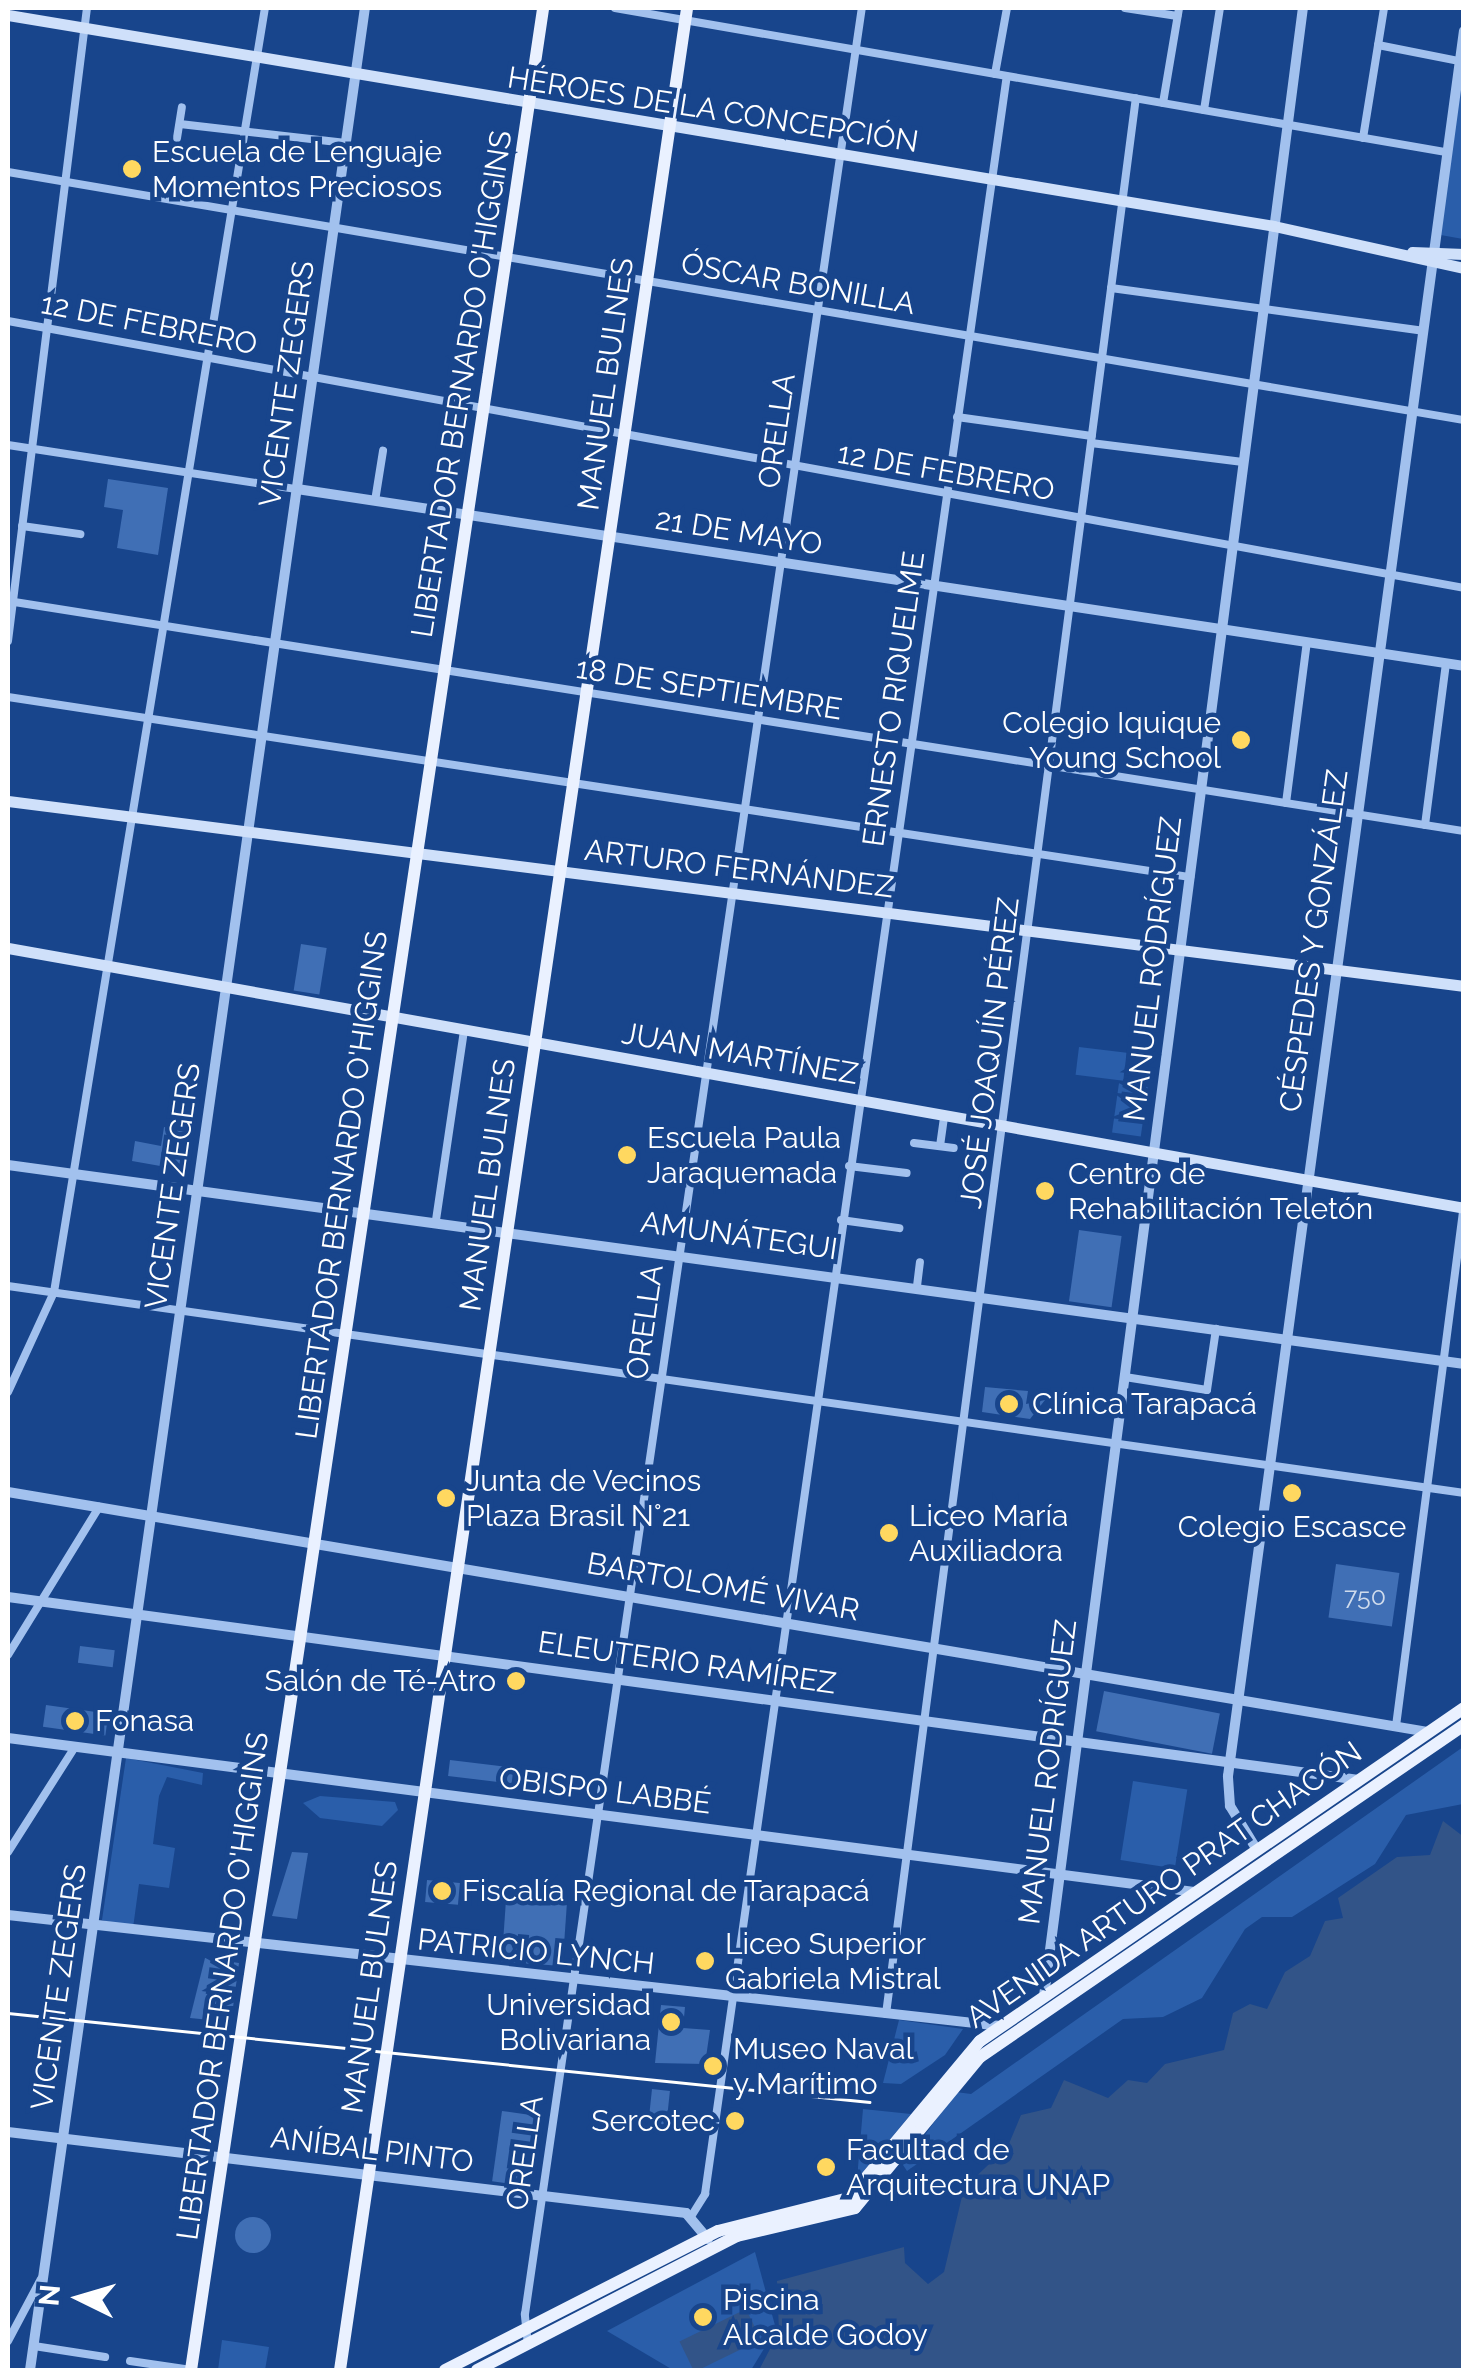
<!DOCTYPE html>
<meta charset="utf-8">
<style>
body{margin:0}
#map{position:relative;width:1471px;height:2378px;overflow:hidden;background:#18458c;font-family:Raleway,sans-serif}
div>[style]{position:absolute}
.green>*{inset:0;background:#2a5eaa;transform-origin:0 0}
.water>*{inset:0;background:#325488;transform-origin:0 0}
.building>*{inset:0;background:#406fb5;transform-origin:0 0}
.round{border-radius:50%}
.minor>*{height:8px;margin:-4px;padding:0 4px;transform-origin:4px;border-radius:4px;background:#a2c1ee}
.tertiary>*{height:10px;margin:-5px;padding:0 5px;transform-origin:5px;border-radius:5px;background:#a2c1ee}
.secondary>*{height:11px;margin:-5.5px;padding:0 5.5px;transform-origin:5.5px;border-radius:5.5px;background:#cfe0fa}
.primary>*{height:12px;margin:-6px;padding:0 6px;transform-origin:6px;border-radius:6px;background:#eaf1ff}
.tram>*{height:2.5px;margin:-1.25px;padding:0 1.25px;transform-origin:1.25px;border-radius:1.25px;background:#fff}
.dots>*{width:28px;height:28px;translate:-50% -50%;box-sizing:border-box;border:5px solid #18458c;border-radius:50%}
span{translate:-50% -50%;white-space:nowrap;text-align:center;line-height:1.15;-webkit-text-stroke:9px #18458c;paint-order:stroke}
.number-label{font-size:25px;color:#cfdbec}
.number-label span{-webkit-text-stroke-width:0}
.street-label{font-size:30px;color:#fff}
.poi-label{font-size:30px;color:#fff}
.left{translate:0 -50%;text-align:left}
.right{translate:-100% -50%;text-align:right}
.frame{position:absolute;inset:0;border:10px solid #fff;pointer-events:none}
.north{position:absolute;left:30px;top:2248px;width:100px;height:100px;-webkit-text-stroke:8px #18458c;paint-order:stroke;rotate:275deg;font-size:28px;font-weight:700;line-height:40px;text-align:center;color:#fff}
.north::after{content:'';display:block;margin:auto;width:35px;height:45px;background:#fff;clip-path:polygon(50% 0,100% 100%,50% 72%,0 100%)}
</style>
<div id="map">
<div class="green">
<div style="clip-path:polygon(1463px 60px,1463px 239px,1435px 234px)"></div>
<div style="left:1079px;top:1047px;width:48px;height:28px;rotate:7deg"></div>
<div style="left:1119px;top:1083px;width:29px;height:50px;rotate:8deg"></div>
<div style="clip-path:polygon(1463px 1747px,1463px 1804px,1406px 1815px,1375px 1864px,1292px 1917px,1262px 1917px,1245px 1929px,1202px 1998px,1163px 2017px,1123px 2019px,907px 2171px,903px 2165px,956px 2092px,971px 2094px)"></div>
<div style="clip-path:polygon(126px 1758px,203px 1773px,202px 1785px,167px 1777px,159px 1796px,153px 1844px,175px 1848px,169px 1888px,139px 1884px,133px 1928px,102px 1920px)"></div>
<div style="left:1133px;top:1781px;width:55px;height:80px;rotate:9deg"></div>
<div style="clip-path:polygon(320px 1796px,395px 1802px,398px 1810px,382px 1826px,320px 1818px,303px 1803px)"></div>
<div style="clip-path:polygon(899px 2020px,963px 2029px,945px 2055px,901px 2084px,883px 2083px)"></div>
<div style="clip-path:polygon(863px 2109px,911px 2114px,857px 2179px)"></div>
<div style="clip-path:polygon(755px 2252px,776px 2329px,751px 2370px,673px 2370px,607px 2331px)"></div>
<div style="clip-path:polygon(222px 2340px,269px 2347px,265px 2370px,218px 2370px)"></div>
</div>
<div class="water">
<div style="clip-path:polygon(1443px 1821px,1464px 1837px,1463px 2370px,759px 2370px,779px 2332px,777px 2281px,904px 2247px,905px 2263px,928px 2284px,944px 2272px,964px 2188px,1008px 2146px,1021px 2115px,1051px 2108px,1064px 2080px,1108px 2098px,1128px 2080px,1147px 2083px,1165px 2064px,1224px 2050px,1233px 2013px,1250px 2004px,1267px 2009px,1285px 1972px,1310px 1956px,1325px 1921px,1343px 1918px,1338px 1898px,1397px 1857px,1430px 1855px)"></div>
<div style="left:746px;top:2309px;width:34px;height:74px;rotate:64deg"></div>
</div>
<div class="building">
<div style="clip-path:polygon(108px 479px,168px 488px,158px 555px,117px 548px,123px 510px,104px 507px)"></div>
<div style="left:301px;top:944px;width:26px;height:47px;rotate:9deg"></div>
<div style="clip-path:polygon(164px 1127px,189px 1131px,183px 1170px,132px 1161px,135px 1141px,161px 1146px)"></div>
<div style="left:1079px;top:1230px;width:43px;height:72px;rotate:8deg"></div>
<div style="clip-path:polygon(985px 1387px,1028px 1391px,1026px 1404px,1045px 1400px,1030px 1419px,982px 1412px)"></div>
<div style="left:1336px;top:1564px;width:64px;height:54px;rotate:8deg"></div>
<div style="left:80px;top:1646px;width:35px;height:17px;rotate:7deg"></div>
<div style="left:1104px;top:1691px;width:118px;height:41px;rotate:11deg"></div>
<div style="left:46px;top:1705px;width:63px;height:22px;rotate:8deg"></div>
<div style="left:450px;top:1760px;width:64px;height:16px;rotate:7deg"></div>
<div style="clip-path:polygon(292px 1852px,308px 1853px,297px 1919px,272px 1916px)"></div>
<div style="left:427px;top:1880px;width:33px;height:22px;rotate:5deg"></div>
<div style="left:506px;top:1900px;width:61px;height:62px;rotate:4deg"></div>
<div style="clip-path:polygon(205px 1958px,239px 1963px,231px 2022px,190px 2018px)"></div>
<div style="clip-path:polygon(661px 2005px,685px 2007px,683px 2028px,710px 2030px,705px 2064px,655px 2063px)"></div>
<div style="left:652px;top:2089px;width:18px;height:34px;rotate:6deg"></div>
<div style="left:502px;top:2111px;width:36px;height:71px;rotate:8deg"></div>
<div class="round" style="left:235px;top:2217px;width:36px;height:36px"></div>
</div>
<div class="minor">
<div style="left:615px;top:8px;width:842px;rotate:9.84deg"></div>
<div style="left:1125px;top:8px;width:53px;rotate:8.7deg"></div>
<div style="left:1378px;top:45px;width:83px;rotate:11.2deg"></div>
<div style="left:995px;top:74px;width:67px;rotate:-79.7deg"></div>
<div style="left:1163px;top:103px;width:96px;rotate:-80.4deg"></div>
<div style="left:1204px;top:110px;width:103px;rotate:-81.1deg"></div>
<div style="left:180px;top:124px;width:167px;rotate:6.5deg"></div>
<div style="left:177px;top:138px;width:31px;rotate:-81deg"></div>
<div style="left:1363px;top:138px;width:132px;rotate:-80.8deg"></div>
<div style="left:8px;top:172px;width:1477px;rotate:9.67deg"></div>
<div style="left:1111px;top:288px;width:311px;rotate:7.8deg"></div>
<div style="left:8px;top:321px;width:1480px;rotate:10.39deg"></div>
<div style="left:957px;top:417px;width:136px;rotate:8deg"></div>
<div style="left:1091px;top:443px;width:153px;rotate:7.1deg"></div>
<div style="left:8px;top:445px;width:292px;rotate:8.7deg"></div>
<div style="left:375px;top:501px;width:51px;rotate:-80.9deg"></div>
<div style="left:22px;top:526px;width:59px;rotate:7.9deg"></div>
<div style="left:8px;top:601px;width:1474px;rotate:8.98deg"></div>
<div style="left:8px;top:641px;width:638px;rotate:-82.89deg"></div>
<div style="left:8px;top:697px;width:1196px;rotate:8.66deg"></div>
<div style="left:1286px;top:803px;width:162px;rotate:-82.6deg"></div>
<div style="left:1425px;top:825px;width:163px;rotate:-82.6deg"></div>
<div style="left:914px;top:1143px;width:40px;rotate:7.1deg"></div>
<div style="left:940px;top:1146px;width:30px;rotate:-82deg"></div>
<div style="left:849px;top:1166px;width:58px;rotate:6.9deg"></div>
<div style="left:436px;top:1220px;width:192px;rotate:-81.6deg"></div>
<div style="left:841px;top:1220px;width:59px;rotate:7.9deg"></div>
<div style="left:8px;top:1286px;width:1471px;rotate:8.09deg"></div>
<div style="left:917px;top:1286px;width:24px;rotate:-83deg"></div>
<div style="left:1125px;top:1377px;width:83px;rotate:9deg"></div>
<div style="left:1207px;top:1390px;width:62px;rotate:-81.6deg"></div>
<div style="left:8px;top:1392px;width:110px;rotate:-65.3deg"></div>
<div style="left:54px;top:1292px;width:1301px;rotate:-80.67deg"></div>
<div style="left:8px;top:1655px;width:174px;rotate:-58.4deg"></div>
<div style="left:1396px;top:1726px;width:526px;rotate:-82.58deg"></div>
<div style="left:8px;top:1852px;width:125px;rotate:-57.5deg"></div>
<div style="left:886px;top:2014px;width:1932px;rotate:-82.57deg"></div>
<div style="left:692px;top:2215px;width:25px;rotate:-58deg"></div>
<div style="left:705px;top:2194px;width:2139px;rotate:-81.89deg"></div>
<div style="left:8px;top:2341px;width:70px;rotate:-62deg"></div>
<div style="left:528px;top:2345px;width:31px;rotate:-96deg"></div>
<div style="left:525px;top:2314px;width:2330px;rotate:-81.69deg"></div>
<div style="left:34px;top:2346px;width:72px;rotate:8.8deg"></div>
<div style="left:130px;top:2361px;width:62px;rotate:8.4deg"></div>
</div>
<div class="tertiary">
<div style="left:297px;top:489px;width:1180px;rotate:8.62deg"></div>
<div style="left:8px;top:1165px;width:1470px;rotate:7.78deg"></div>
<div style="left:8px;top:1492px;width:1441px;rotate:9.59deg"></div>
<div style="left:8px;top:1597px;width:1363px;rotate:7.71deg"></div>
<div style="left:8px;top:1738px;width:1198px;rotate:7.39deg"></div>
<div style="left:1257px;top:1850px;width:52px;rotate:-121.5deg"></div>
<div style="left:1230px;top:1806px;width:30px;rotate:-94deg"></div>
<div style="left:1228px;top:1776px;width:1761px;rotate:-82.3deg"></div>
<div style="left:8px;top:1915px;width:998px;rotate:6.38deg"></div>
<div style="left:1044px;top:1996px;width:2005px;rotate:-82.58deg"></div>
<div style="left:8px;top:2132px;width:683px;rotate:6.81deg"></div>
<div style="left:686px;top:2213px;width:34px;rotate:50deg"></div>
<div style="left:30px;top:2370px;width:2386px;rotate:-81.93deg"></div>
</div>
<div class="secondary">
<div style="left:8px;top:15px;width:1283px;rotate:9.46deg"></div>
<div style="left:1274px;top:226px;width:195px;rotate:12.5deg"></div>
<div style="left:1412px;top:252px;width:52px;rotate:2.2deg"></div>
<div style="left:8px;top:801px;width:1468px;rotate:7.24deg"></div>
<div style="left:8px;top:948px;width:1479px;rotate:10.12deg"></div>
</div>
<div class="primary">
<div style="left:191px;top:2370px;width:2388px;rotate:-81.52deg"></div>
<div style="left:340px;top:2370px;width:2387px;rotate:-81.64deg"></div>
<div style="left:445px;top:2370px;width:306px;rotate:-27deg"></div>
<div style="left:718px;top:2231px;width:135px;rotate:-14.1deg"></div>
<div style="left:849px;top:2198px;width:204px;rotate:-50.2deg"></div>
<div style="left:980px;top:2041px;width:587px;rotate:-34.53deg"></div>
<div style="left:477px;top:2370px;width:292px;rotate:-27.3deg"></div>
<div style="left:737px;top:2236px;width:121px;rotate:-13.3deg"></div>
<div style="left:855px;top:2208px;width:196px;rotate:-50.4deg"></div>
<div style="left:980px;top:2057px;width:587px;rotate:-34.45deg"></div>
</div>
<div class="tram">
<div style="left:8px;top:2013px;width:866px;rotate:5.9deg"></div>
</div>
<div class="dots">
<div style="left:132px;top:169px;background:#ffd860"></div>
<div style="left:1241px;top:740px;background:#ffd860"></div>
<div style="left:627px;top:1155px;background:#ffd860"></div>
<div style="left:1045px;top:1191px;background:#ffd860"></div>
<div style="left:1009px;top:1404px;background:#ffd860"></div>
<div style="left:1292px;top:1493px;background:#ffd860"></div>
<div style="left:446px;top:1498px;background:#ffd860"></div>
<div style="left:889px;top:1533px;background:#ffd860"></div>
<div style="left:516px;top:1681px;background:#ffd860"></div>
<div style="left:75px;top:1721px;background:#ffd860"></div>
<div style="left:442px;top:1891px;background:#ffd860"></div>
<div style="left:705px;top:1961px;background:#ffd860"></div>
<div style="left:671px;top:2022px;background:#ffd860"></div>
<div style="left:713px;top:2066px;background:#ffd860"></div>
<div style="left:735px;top:2121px;background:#ffd860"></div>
<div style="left:826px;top:2167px;background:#ffd860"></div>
<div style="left:703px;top:2317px;background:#ffd860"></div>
</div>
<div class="number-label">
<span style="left:1365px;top:1596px">750</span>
</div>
<div class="street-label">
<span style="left:713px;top:110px;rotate:9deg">HÉROES DE LA CONCEPCIÓN</span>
<span style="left:798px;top:284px;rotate:10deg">ÓSCAR BONILLA</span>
<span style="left:149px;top:324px;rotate:11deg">12 DE FEBRERO</span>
<span style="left:287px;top:384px;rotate:-82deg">VICENTE ZEGERS</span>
<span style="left:462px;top:384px;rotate:-81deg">LIBERTADOR BERNARDO O'HIGGINS</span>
<span style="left:606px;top:384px;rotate:-82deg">MANUEL BULNES</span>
<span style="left:777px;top:431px;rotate:-82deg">ORELLA</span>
<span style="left:946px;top:472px;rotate:10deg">12 DE FEBRERO</span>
<span style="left:739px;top:532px;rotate:9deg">21 DE MAYO</span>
<span style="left:709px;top:689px;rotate:9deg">18 DE SEPTIEMBRE</span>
<span style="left:894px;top:699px;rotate:-82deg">ERNESTO RIQUELME</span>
<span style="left:739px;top:869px;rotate:7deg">ARTURO FERNÁNDEZ</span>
<span style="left:1314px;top:941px;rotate:-82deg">CÉSPEDES Y GONZÁLEZ</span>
<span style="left:1153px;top:969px;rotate:-83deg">MANUEL RODRÍGUEZ</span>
<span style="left:990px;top:1053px;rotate:-83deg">JOSÉ JOAQUÍN PÉREZ</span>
<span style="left:740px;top:1054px;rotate:10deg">JUAN MARTÍNEZ</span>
<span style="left:342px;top:1185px;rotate:-82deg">LIBERTADOR BERNARDO O'HIGGINS</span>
<span style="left:488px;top:1185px;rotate:-82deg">MANUEL BULNES</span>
<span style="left:173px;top:1186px;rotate:-82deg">VICENTE ZEGERS</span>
<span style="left:739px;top:1236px;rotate:8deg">AMUNÁTEGUI</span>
<span style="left:645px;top:1322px;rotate:-82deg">ORELLA</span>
<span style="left:723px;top:1587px;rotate:10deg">BARTOLOMÉ VIVAR</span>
<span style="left:687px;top:1663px;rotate:8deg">ELEUTERIO RAMÍREZ</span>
<span style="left:1048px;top:1772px;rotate:-83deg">MANUEL RODRÍGUEZ</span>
<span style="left:605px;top:1791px;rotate:7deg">OBISPO LABBÉ</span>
<span style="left:1164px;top:1885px;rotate:-35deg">AVENIDA ARTURO PRAT CHACÓN</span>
<span style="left:536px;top:1952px;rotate:6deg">PATRICIO LYNCH</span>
<span style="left:223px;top:1986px;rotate:-82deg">LIBERTADOR BERNARDO O'HIGGINS</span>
<span style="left:59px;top:1987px;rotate:-82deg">VICENTE ZEGERS</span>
<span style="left:370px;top:1987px;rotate:-82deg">MANUEL BULNES</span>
<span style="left:372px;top:2150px;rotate:7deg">ANÍBAL PINTO</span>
<span style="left:525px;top:2153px;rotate:-82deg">ORELLA</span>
</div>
<div class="poi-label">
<span class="left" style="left:152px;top:169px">Escuela de Lenguaje<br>Momentos Preciosos</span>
<span class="right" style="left:1221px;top:740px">Colegio Iquique<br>Young School</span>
<span class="left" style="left:647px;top:1155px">Escuela Paula<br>Jaraquemada</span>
<span class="left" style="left:1068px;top:1191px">Centro de<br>Rehabilitación Teletón</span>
<span class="left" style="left:1032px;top:1404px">Clínica Tarapacá</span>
<span class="left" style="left:466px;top:1498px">Junta de Vecinos<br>Plaza Brasil N°21</span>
<span class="left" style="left:909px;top:1533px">Liceo María<br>Auxiliadora</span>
<span style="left:1292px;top:1527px">Colegio Escasce</span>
<span class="right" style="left:496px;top:1681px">Salón de Té-Atro</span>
<span class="left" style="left:95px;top:1721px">Fonasa</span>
<span class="left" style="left:462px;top:1891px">Fiscalía Regional de Tarapacá</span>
<span class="left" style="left:725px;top:1961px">Liceo Superior<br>Gabriela Mistral</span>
<span class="right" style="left:651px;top:2022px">Universidad<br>Bolivariana</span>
<span class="left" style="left:733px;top:2066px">Museo Naval<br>y Marítimo</span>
<span class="right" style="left:715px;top:2121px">Sercotec</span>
<span class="left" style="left:846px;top:2167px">Facultad de<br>Arquitectura UNAP</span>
<span class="left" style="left:723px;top:2317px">Piscina<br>Alcalde Godoy</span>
</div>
<div class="frame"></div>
<div class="north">N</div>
</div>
